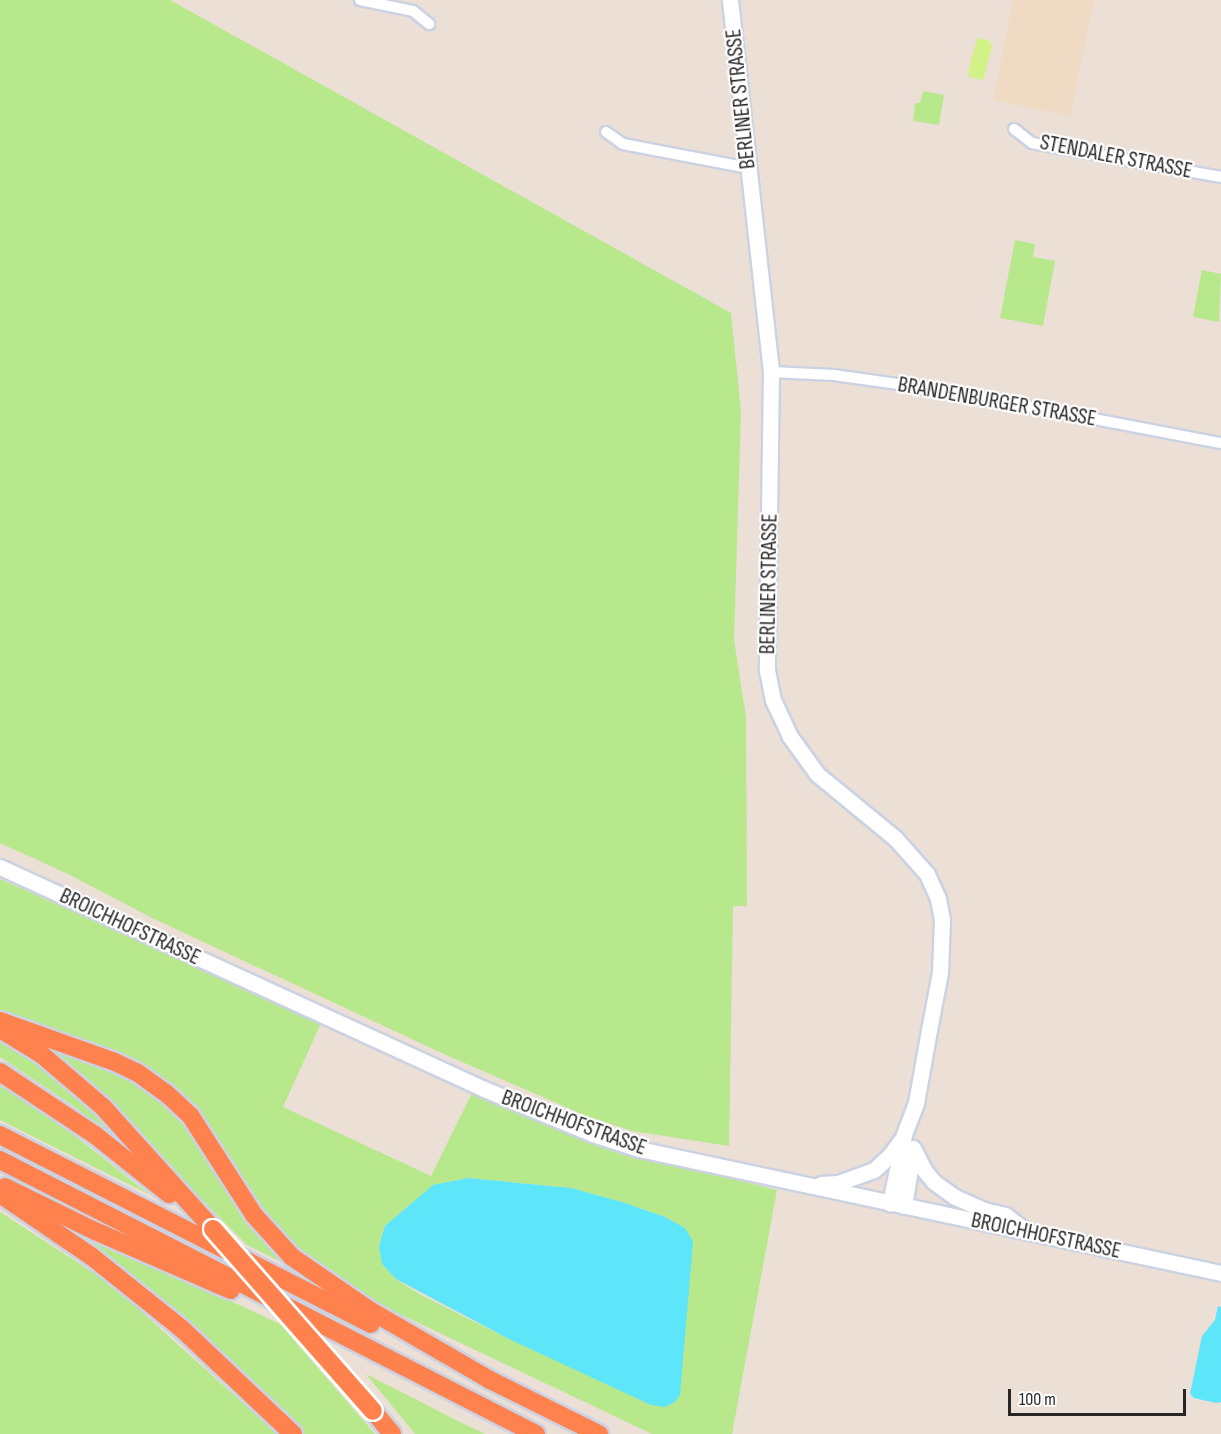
<!DOCTYPE html>
<style>
body{margin:0}
#map{position:relative;width:1221px;height:1434px;overflow:hidden;background:#ebdfd6;font-family:"Sofia Sans Condensed",sans-serif}
div>[style]{position:absolute}
.education>*{inset:0;background:#efdac3}
.green>*{inset:0;background:#b8e88c}
.pitch>*{inset:0;background:#d2f186}
.water>*{inset:0;background:#5de5f9}
.roads{filter:drop-shadow(2px 0 #cbd2e2) drop-shadow(-2px 0 #cbd2e2) drop-shadow(0 2px #cbd2e2) drop-shadow(0 -2px #cbd2e2)}
.street>*{height:10px;margin:-5px;padding:0 5px;transform-origin:5px;border-radius:5px;background:#fff}
.secondary>*{height:15px;margin:-7.5px;padding:0 7.5px;transform-origin:7.5px;border-radius:7.5px;background:#fff}
.highway>*{height:18px;margin:-9px;padding:0 9px;transform-origin:9px;border-radius:9px;background:#ff814d}
.bridges{filter:drop-shadow(2px 0 #fff) drop-shadow(-2px 0 #fff) drop-shadow(0 2px #fff) drop-shadow(0 -2px #fff)}
.highway-bridge>*{height:18px;margin:-9px;padding:0 9px;transform-origin:9px;border-radius:9px;background:#ff814d}
span{translate:-50% -50%;white-space:nowrap;text-align:center;line-height:1.15;-webkit-text-stroke:4.5px #fff;paint-order:stroke}
.street-label{font-size:22px;color:#262626}
.scale{position:absolute;left:1008px;top:1389px;width:178px;height:27px;box-sizing:border-box;border:3px solid #262626;border-top:0;padding-left:8px;font-size:18px;line-height:21px;white-space:nowrap;color:#262626;-webkit-text-stroke:4px #fff;paint-order:stroke}
</style>
<div id="map">
<div class="education">
<div style="clip-path:polygon(1013px 0,1094px 0,1070px 116px,993px 100px)"></div>
</div>
<div class="green">
<div style="clip-path:polygon(0 0,170px 0,731px 313px,741px 411px,734px 640px,746px 717px,747px 906px,733px 906px,729px 1146px,632px 1131px,584px 1115px,446px 1055px,152px 918px,68px 874px,0 843px)"></div>
<div style="clip-path:polygon(923px 91px,944px 95px,939px 125px,913px 121px,915px 103px,920px 103px)"></div>
<div style="clip-path:polygon(1015px 240px,1035px 244px,1033px 257px,1055px 261px,1043px 326px,1000px 318px)"></div>
<div style="clip-path:polygon(1202px 270px,1221px 274px,1219px 322px,1193px 317px)"></div>
<div style="clip-path:polygon(evenodd,0 879px,322px 1021px,283px 1107px,431px 1176px,473px 1091px,624px 1153px,777px 1190px,732px 1434px,652px 1434px,364px 1297px,315px 1263px,277px 1230px,246px 1189px,220px 1146px,112px 1052px,0 1011px,0 879px,468px 1178px,571px 1188px,622px 1202px,665px 1217px,685px 1228px,507px 1338px,419px 1294px,396px 1279px,382px 1264px,379px 1246px,385px 1226px,433px 1185px,468px 1178px)"></div>
<div style="clip-path:polygon(0 1034px,66px 1079px,122px 1139px,121px 1141px,72px 1105px,0 1057px)"></div>
<div style="clip-path:polygon(25px 1035px,75px 1051px,163px 1096px,304px 1273px,247px 1245px,61px 1058px)"></div>
<div style="clip-path:polygon(0 1082px,35px 1104px,150px 1195px,0 1120px)"></div>
<div style="clip-path:polygon(0 1212px,112px 1285px,277px 1434px,0 1434px)"></div>
<div style="clip-path:polygon(57px 1220px,280px 1324px,375px 1434px,304px 1434px,137px 1282px)"></div>
<div style="clip-path:polygon(366px 1374px,460px 1422px,485px 1434px,415px 1434px)"></div>
</div>
<div class="pitch">
<div style="clip-path:polygon(977px 38px,990px 41px,992px 47px,983px 80px,969px 77px,968px 73px)"></div>
</div>
<div class="water">
<div style="clip-path:polygon(468px 1178px,571px 1188px,622px 1202px,665px 1217px,685px 1228px,693px 1242px,680px 1395px,675px 1402px,665px 1407px,651px 1405px,507px 1338px,396px 1279px,382px 1264px,379px 1246px,385px 1226px,433px 1185px)"></div>
<div style="clip-path:polygon(1218px 1306px,1221px 1307px,1221px 1402px,1216px 1403px,1194px 1398px,1190px 1394px,1202px 1336px,1215px 1320px)"></div>
</div>
<div class="roads">
<div class="street">
<div style="left:360px;top:0;width:54px;rotate:11.7deg"></div>
<div style="left:413px;top:11px;width:21px;rotate:39deg"></div>
<div style="left:1014px;top:129px;width:23px;rotate:38deg"></div>
<div style="left:1032px;top:143px;width:192px;rotate:10.2deg"></div>
<div style="left:606px;top:132px;width:21px;rotate:35deg"></div>
<div style="left:623px;top:144px;width:128px;rotate:10.8deg"></div>
<div style="left:771px;top:372px;width:63px;rotate:2.7deg"></div>
<div style="left:834px;top:375px;width:120px;rotate:8.1deg"></div>
<div style="left:953px;top:392px;width:273px;rotate:10.8deg"></div>
</div>
<div class="secondary">
<div style="left:730px;top:0;width:374px;rotate:83.7deg"></div>
<div style="left:771px;top:372px;width:298px;rotate:90.8deg"></div>
<div style="left:767px;top:670px;width:31px;rotate:79deg"></div>
<div style="left:773px;top:700px;width:38px;rotate:65deg"></div>
<div style="left:789px;top:735px;width:48px;rotate:54.3deg"></div>
<div style="left:817px;top:774px;width:101px;rotate:39.4deg"></div>
<div style="left:895px;top:838px;width:48px;rotate:48.4deg"></div>
<div style="left:927px;top:874px;width:27px;rotate:66deg"></div>
<div style="left:938px;top:899px;width:21px;rotate:79deg"></div>
<div style="left:942px;top:920px;width:52px;rotate:92.2deg"></div>
<div style="left:940px;top:972px;width:59px;rotate:100.7deg"></div>
<div style="left:929px;top:1030px;width:74px;rotate:100.1deg"></div>
<div style="left:916px;top:1103px;width:34px;rotate:111deg"></div>
<div style="left:904px;top:1135px;width:70px;rotate:101.5deg"></div>
<div style="left:0;top:867px;width:532px;rotate:24.64deg"></div>
<div style="left:484px;top:1089px;width:118px;rotate:22.4deg"></div>
<div style="left:593px;top:1134px;width:48px;rotate:18.1deg"></div>
<div style="left:639px;top:1149px;width:595px;rotate:12.03deg"></div>
<div style="left:913px;top:1148px;width:25px;rotate:63deg"></div>
<div style="left:924px;top:1170px;width:16px;rotate:50deg"></div>
<div style="left:934px;top:1182px;width:26px;rotate:36deg"></div>
<div style="left:955px;top:1197px;width:32px;rotate:24deg"></div>
<div style="left:984px;top:1210px;width:22px;rotate:13deg"></div>
<div style="left:1005px;top:1215px;width:21px;rotate:37deg"></div>
<div style="left:821px;top:1184px;width:17px;rotate:-3deg"></div>
<div style="left:838px;top:1183px;width:38px;rotate:-20deg"></div>
<div style="left:874px;top:1170px;width:23px;rotate:-43deg"></div>
<div style="left:891px;top:1154px;width:17px;rotate:-54deg"></div>
<div style="left:904px;top:1206px;width:57px;rotate:-80.9deg"></div>
</div>
<div class="highway">
<div style="left:0;top:1021px;width:122px;rotate:19.6deg"></div>
<div style="left:115px;top:1062px;width:25px;rotate:26deg"></div>
<div style="left:138px;top:1073px;width:34px;rotate:36deg"></div>
<div style="left:166px;top:1093px;width:33px;rotate:43deg"></div>
<div style="left:190px;top:1115px;width:119px;rotate:57.4deg"></div>
<div style="left:254px;top:1215px;width:57px;rotate:47.9deg"></div>
<div style="left:292px;top:1257px;width:96px;rotate:34.4deg"></div>
<div style="left:371px;top:1311px;width:138px;rotate:30.1deg"></div>
<div style="left:490px;top:1380px;width:122px;rotate:26.4deg"></div>
<div style="left:0;top:1029px;width:48px;rotate:31.4deg"></div>
<div style="left:41px;top:1054px;width:82px;rotate:40.5deg"></div>
<div style="left:103px;top:1107px;width:164px;rotate:48deg"></div>
<div style="left:0;top:1072px;width:114px;rotate:33.6deg"></div>
<div style="left:95px;top:1135px;width:95px;rotate:38.6deg"></div>
<div style="left:0;top:1135px;width:416px;rotate:27deg"></div>
<div style="left:0;top:1160px;width:602px;rotate:27.08deg"></div>
<div style="left:5px;top:1187px;width:100px;rotate:26.1deg"></div>
<div style="left:95px;top:1231px;width:148px;rotate:23.5deg"></div>
<div style="left:0;top:1194px;width:110px;rotate:34.3deg"></div>
<div style="left:91px;top:1256px;width:117px;rotate:38.7deg"></div>
<div style="left:182px;top:1329px;width:153px;rotate:43.4deg"></div>
<div style="left:373px;top:1411px;width:30px;rotate:50deg"></div>
</div>
</div>
<div class="bridges">
<div class="highway-bridge">
<div style="left:213px;top:1229px;width:242px;rotate:48.7deg"></div>
</div>
</div>
<div class="street-label">
<span style="left:741px;top:99px;rotate:-96deg">BERLINER STRASSE</span>
<span style="left:1116px;top:157px;rotate:11deg">STENDALER STRASSE</span>
<span style="left:997px;top:402px;rotate:10deg">BRANDENBURGER STRASSE</span>
<span style="left:769px;top:584px;rotate:-89deg">BERLINER STRASSE</span>
<span style="left:130px;top:927px;rotate:25deg">BROICHHOFSTRASSE</span>
<span style="left:574px;top:1123px;rotate:20deg">BROICHHOFSTRASSE</span>
<span style="left:1046px;top:1236px;rotate:12deg">BROICHHOFSTRASSE</span>
</div>
<div class="scale">100 m</div>
</div>
